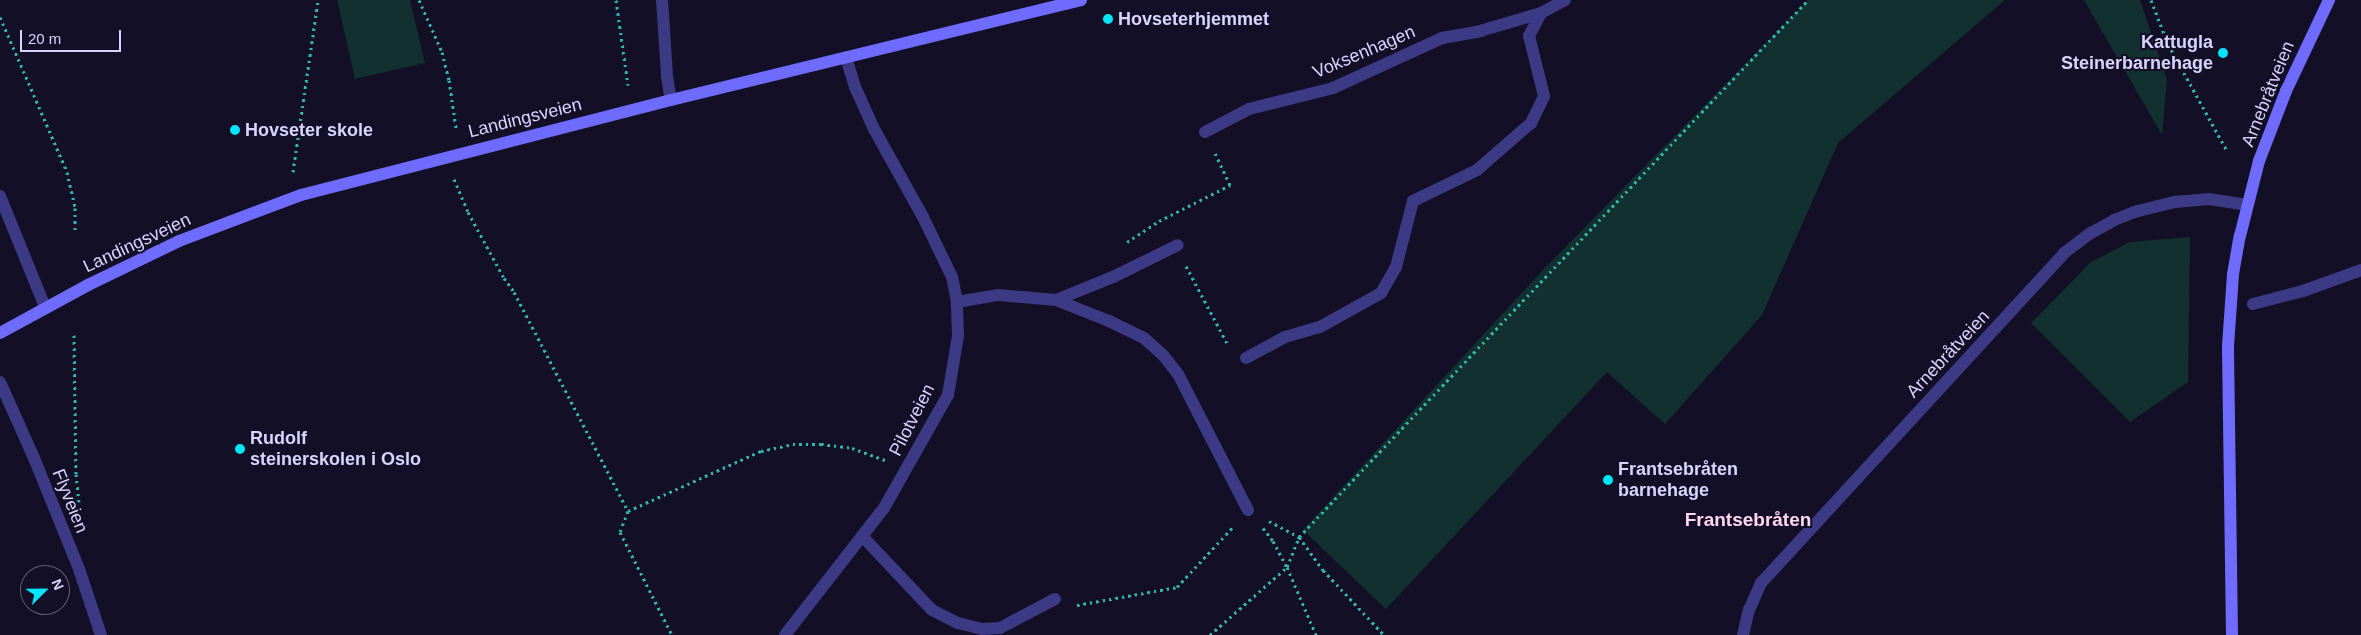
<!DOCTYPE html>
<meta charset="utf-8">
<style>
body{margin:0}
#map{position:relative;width:2361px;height:635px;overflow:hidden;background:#130f26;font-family:Arial,sans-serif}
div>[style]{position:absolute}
.green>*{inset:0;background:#12302f}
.path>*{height:3px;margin-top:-1.5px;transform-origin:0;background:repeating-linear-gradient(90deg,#2fb8b0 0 2.5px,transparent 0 6.5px)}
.lane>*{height:12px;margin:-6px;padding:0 6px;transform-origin:6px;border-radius:6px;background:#3d3a85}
.street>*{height:12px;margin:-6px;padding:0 6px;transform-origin:6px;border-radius:6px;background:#3d3a85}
.secondary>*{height:12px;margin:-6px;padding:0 6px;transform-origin:6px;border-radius:6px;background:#6f6bff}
.dots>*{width:14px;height:14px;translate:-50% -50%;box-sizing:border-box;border:2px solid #130f26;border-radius:50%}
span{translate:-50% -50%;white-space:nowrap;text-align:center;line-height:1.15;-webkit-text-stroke:4px #130f26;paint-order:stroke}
.poi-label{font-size:18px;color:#d9d4ff;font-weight:700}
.left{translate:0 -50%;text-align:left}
.right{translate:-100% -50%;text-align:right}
.street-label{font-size:18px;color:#d9d4ff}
.neighbourhood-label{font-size:19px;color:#ffd6f0;font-weight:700}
.north{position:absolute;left:20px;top:565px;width:50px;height:50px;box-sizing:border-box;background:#130f26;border:1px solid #625e7d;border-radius:50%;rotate:67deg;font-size:14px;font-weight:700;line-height:20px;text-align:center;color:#d9d4ff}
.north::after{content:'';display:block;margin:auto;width:18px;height:22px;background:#00e5ff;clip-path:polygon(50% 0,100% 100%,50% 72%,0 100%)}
.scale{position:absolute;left:20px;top:30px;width:101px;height:22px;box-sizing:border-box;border:2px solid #d9d4ff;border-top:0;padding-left:6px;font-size:15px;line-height:18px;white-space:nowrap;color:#d9d4ff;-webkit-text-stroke:4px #130f26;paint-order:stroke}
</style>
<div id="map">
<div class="green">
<div style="clip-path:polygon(337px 0,410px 0,425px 63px,355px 79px)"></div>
<div style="clip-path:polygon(1808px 0,2005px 0,1838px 143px,1762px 315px,1665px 424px,1607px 372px,1386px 609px,1303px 530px,1542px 271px)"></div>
<div style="clip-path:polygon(2084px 0,2140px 0,2167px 80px,2162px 135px)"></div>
<div style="clip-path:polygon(2190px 237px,2188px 382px,2130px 422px,2031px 323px,2091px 262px,2130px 242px)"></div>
</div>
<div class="path">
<div style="left:419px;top:0;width:57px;rotate:66.1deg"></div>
<div style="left:442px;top:52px;width:29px;rotate:76deg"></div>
<div style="left:449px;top:80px;width:49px;rotate:81.7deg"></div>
<div style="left:616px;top:0;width:86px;rotate:82deg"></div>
<div style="left:2151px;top:0;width:47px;rotate:68.9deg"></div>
<div style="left:2168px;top:44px;width:122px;rotate:61.1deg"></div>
<div style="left:0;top:17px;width:169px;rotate:66.6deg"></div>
<div style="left:67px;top:172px;width:37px;rotate:77deg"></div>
<div style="left:75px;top:208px;width:22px;rotate:90deg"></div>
<div style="left:293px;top:172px;width:174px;rotate:-81.7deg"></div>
<div style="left:454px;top:179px;width:36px;rotate:67deg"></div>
<div style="left:468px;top:212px;width:75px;rotate:61.4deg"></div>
<div style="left:504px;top:278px;width:17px;rotate:54deg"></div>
<div style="left:514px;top:292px;width:247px;rotate:62.5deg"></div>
<div style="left:628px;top:511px;width:146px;rotate:-24.3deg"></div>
<div style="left:761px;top:451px;width:33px;rotate:-12deg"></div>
<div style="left:793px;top:444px;width:28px"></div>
<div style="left:821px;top:444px;width:31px;rotate:7deg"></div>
<div style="left:852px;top:448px;width:35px;rotate:20deg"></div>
<div style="left:1127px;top:242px;width:38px;rotate:-33deg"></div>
<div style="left:1159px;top:221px;width:80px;rotate:-26.9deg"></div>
<div style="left:1230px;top:185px;width:35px;rotate:-115deg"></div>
<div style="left:1186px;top:266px;width:89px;rotate:62deg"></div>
<div style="left:74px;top:335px;width:139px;rotate:89.2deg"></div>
<div style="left:76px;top:474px;width:28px;rotate:84deg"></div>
<div style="left:628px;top:511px;width:22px;rotate:111deg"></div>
<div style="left:620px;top:532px;width:115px;rotate:63.2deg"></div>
<div style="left:1269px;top:521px;width:34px;rotate:28deg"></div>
<div style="left:1299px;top:537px;width:41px;rotate:54deg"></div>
<div style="left:1323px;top:570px;width:89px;rotate:46.8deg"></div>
<div style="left:1263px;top:528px;width:16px;rotate:52deg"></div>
<div style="left:1273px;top:541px;width:30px;rotate:62deg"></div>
<div style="left:1287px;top:567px;width:74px;rotate:66.9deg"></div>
<div style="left:1077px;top:605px;width:102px;rotate:-10.2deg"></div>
<div style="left:1177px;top:587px;width:82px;rotate:-47deg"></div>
<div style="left:1210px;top:635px;width:103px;rotate:-41.4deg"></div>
<div style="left:1287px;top:567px;width:32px;rotate:-68deg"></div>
<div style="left:1299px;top:537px;width:740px;rotate:-46.53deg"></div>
</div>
<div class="lane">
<div style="left:662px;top:0;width:76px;rotate:86.2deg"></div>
<div style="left:667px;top:76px;width:24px;rotate:81deg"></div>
<div style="left:1056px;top:300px;width:61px;rotate:-22deg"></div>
<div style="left:1113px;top:277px;width:72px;rotate:-26.2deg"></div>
<div style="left:957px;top:302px;width:42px;rotate:-9.7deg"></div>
<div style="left:998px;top:295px;width:58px;rotate:4.9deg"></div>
<div style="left:1056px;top:300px;width:57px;rotate:21.6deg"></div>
<div style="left:1109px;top:321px;width:39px;rotate:26deg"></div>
<div style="left:1144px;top:338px;width:25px;rotate:42deg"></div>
<div style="left:1163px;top:355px;width:24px;rotate:52deg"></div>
<div style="left:1178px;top:374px;width:153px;rotate:62.8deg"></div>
<div style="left:2253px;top:304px;width:52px;rotate:-14.6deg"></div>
<div style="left:2303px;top:291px;width:62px;rotate:-19.9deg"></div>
<div style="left:862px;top:536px;width:102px;rotate:46.6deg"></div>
<div style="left:932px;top:610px;width:29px;rotate:27deg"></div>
<div style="left:958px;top:623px;width:25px;rotate:14deg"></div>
<div style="left:982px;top:629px;width:18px;rotate:-3deg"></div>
<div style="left:1000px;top:628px;width:62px;rotate:-27.8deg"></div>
</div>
<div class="street">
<div style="left:1205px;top:132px;width:50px;rotate:-27.6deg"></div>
<div style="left:1249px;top:109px;width:87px;rotate:-14deg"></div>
<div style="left:1333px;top:88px;width:120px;rotate:-24.6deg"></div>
<div style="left:1442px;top:38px;width:39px;rotate:-10deg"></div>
<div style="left:1480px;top:31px;width:64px;rotate:-16.4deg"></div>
<div style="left:1541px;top:13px;width:27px;rotate:-28deg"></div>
<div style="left:0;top:196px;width:120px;rotate:67.9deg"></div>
<div style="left:1246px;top:358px;width:44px;rotate:-28.3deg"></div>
<div style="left:1285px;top:337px;width:36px;rotate:-16deg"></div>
<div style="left:1320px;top:327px;width:70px;rotate:-29.1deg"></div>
<div style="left:1381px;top:293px;width:30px;rotate:-60deg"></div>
<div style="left:1396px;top:267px;width:68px;rotate:-75.6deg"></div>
<div style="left:1413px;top:201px;width:71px;rotate:-25.8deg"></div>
<div style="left:1477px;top:170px;width:72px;rotate:-41deg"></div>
<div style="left:1531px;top:123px;width:30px;rotate:-64deg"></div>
<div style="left:1544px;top:96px;width:62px;rotate:-104deg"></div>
<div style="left:1529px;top:36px;width:26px;rotate:-62deg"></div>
<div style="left:0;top:382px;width:83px;rotate:65.9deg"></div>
<div style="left:34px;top:458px;width:120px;rotate:67.9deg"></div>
<div style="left:79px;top:569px;width:70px;rotate:71.6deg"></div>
<div style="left:785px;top:635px;width:161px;rotate:-52.1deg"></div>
<div style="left:884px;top:508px;width:130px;rotate:-60.5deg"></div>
<div style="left:948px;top:395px;width:60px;rotate:-80.4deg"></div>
<div style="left:958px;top:336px;width:34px;rotate:-92deg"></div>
<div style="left:957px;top:302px;width:25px;rotate:-101deg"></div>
<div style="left:952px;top:277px;width:67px;rotate:-115.8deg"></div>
<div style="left:923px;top:217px;width:101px;rotate:-119.1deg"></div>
<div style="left:874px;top:129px;width:46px;rotate:-114.3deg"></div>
<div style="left:855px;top:87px;width:31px;rotate:-107deg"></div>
<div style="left:1743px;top:635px;width:26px;rotate:-77deg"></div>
<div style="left:1749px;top:610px;width:30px;rotate:-66deg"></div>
<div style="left:1761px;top:583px;width:448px;rotate:-47.4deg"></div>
<div style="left:2064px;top:253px;width:34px;rotate:-37deg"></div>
<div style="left:2091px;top:233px;width:26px;rotate:-29deg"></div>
<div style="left:2114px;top:220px;width:26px;rotate:-21deg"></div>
<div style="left:2138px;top:211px;width:38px;rotate:-14deg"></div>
<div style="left:2175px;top:202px;width:34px;rotate:-5deg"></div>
<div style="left:2209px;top:199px;width:38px;rotate:9deg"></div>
</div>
<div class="secondary">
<div style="left:0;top:333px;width:100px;rotate:-28.6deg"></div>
<div style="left:88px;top:285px;width:101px;rotate:-25.8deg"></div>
<div style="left:179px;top:241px;width:130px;rotate:-20.7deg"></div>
<div style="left:301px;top:195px;width:382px;rotate:-14.4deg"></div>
<div style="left:671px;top:100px;width:422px;rotate:-13.7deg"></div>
<div style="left:2232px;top:635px;width:289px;rotate:-90.8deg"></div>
<div style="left:2228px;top:346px;width:72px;rotate:-86deg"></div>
<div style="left:2233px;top:274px;width:39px;rotate:-80deg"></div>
<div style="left:2240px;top:236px;width:77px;rotate:-75.8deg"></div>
<div style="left:2259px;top:161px;width:75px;rotate:-68.9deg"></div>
<div style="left:2286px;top:91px;width:101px;rotate:-64.7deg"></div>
</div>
<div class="dots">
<div style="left:1108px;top:19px;background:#00e5ff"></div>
<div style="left:2223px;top:53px;background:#00e5ff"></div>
<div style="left:235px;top:130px;background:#00e5ff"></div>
<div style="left:240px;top:449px;background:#00e5ff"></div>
<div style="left:1608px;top:480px;background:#00e5ff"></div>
</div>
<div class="poi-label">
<span class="left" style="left:1118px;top:19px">Hovseterhjemmet</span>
<span class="right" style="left:2213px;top:53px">Kattugla<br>Steinerbarnehage</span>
<span class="left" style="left:245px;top:130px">Hovseter skole</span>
<span class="left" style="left:250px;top:449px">Rudolf<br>steinerskolen i Oslo</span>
<span class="left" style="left:1618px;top:480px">Frantsebråten<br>barnehage</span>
</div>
<div class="street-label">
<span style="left:1364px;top:52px;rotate:-23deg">Voksenhagen</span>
<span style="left:2268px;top:94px;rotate:-68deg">Arnebråtveien</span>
<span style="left:525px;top:118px;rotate:-14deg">Landingsveien</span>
<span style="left:137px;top:243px;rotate:-25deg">Landingsveien</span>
<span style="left:1948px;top:354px;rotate:-47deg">Arnebråtveien</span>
<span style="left:912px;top:420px;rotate:-63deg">Pilotveien</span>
<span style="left:70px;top:501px;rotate:68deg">Flyveien</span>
</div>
<div class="neighbourhood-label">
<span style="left:1748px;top:520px">Frantsebråten</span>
</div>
<div class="north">N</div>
<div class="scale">20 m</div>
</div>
